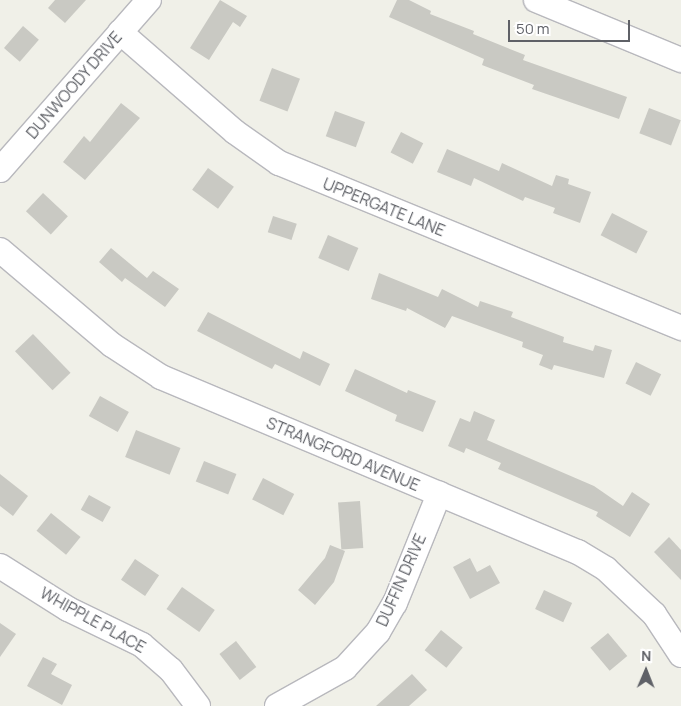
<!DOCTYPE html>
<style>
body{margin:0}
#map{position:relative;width:681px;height:706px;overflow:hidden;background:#f0f0e8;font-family:Manrope,sans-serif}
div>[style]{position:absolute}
.building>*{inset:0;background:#c9c9c3;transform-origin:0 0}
.roads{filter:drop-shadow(1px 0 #b8b8bd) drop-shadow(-1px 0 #b8b8bd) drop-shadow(0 1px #b8b8bd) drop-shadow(0 -1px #b8b8bd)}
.minor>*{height:24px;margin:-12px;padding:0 12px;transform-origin:12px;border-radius:12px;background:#fff}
span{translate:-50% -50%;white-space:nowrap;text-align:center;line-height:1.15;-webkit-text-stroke:4px #fff;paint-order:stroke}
.street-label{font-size:16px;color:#5f6167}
.north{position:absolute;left:621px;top:646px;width:50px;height:50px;-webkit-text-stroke:4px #fff;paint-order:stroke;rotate:1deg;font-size:14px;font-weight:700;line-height:20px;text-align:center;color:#5f6167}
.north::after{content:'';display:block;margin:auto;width:18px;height:22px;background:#5f6167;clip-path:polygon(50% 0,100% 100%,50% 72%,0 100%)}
.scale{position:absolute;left:508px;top:20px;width:122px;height:22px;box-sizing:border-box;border:2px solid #5f6167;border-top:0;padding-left:6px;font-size:15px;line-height:18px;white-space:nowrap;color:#5f6167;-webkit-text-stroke:4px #fff;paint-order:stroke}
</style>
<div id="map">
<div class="building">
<div style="clip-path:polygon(55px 0,86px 0,65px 23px,48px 8px)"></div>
<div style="clip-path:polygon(220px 0,247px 16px,240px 27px,233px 22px,209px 60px,190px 48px)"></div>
<div style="clip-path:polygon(397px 0,409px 0,431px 11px,430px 14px,474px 31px,473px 34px,525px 55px,523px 60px,627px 97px,619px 119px,532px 89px,534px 85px,482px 65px,484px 59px,389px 17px)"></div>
<div style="left:23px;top:26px;width:21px;height:29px;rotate:41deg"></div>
<div style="left:272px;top:68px;width:30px;height:35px;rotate:21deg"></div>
<div style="clip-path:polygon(121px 103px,140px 118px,85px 180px,63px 162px,84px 136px,90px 142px)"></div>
<div style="left:649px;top:108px;width:34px;height:27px;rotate:21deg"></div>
<div style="left:335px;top:111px;width:32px;height:27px;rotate:20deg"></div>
<div style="left:401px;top:132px;width:25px;height:23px;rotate:27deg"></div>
<div style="clip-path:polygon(447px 149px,499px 171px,502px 163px,552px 186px,556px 175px,569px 179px,568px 184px,591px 192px,580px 223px,553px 213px,555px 208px,525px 197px,523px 201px,474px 178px,471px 186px,437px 172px)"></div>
<div style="left:208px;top:168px;width:32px;height:27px;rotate:36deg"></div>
<div style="left:43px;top:193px;width:34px;height:25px;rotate:43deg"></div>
<div style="left:612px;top:213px;width:40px;height:25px;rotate:27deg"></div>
<div style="left:273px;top:216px;width:25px;height:17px;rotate:18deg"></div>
<div style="left:328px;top:235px;width:33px;height:25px;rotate:23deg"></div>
<div style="clip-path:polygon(111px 248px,147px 278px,153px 271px,179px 289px,165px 307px,125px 278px,122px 282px,99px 262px)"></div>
<div style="clip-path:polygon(379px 273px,438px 297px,442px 289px,478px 307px,480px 301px,513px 312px,511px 317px,564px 337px,563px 342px,593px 351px,595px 345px,612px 350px,604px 378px,554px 365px,552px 370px,539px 365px,543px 355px,522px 347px,523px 342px,452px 316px,445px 328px,407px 308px,406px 311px,371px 299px)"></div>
<div style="clip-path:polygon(208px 312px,300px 359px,303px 351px,330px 364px,320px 386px,275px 364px,272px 369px,197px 331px)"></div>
<div style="left:33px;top:334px;width:54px;height:25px;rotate:46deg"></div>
<div style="left:636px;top:362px;width:28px;height:24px;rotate:26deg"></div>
<div style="clip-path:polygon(355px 369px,407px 393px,408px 390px,436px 401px,423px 432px,395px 421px,397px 415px,345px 391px)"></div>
<div style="left:100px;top:396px;width:33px;height:23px;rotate:29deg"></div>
<div style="clip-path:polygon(474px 411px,495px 420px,487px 440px,594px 486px,623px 506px,632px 492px,650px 504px,630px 537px,596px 516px,598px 512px,498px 469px,501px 463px,466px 448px,464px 453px,448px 446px,460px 418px,470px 422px)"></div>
<div style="left:136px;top:430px;width:48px;height:29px;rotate:22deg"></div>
<div style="left:204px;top:461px;width:35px;height:22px;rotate:22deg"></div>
<div style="clip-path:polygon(0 474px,28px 496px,13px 516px,0 506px)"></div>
<div style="left:263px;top:478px;width:35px;height:24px;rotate:27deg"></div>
<div style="left:89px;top:495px;width:25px;height:17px;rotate:29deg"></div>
<div style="left:360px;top:501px;width:47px;height:22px;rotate:86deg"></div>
<div style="left:51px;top:513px;width:38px;height:23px;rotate:39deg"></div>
<div style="clip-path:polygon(669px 537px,681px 550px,681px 580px,654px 552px)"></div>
<div style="clip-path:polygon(330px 545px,345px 551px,334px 582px,315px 605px,298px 590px,325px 558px)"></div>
<div style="clip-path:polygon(470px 558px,477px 572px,490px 565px,500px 583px,470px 599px,453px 567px)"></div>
<div style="left:135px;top:559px;width:29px;height:25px;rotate:34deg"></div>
<div style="left:182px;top:587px;width:40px;height:27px;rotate:35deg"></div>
<div style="left:544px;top:590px;width:31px;height:21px;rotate:25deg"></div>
<div style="clip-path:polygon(0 623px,16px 634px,0 657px)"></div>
<div style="left:441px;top:630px;width:28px;height:26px;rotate:39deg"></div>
<div style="left:608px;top:633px;width:30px;height:23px;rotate:50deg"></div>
<div style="left:236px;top:641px;width:33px;height:21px;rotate:52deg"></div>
<div style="clip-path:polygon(43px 657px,57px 664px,51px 674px,72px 685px,62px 705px,27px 686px)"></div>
<div style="clip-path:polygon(412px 674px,427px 690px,409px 706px,376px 706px)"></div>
</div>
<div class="roads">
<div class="minor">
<div style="left:536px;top:0;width:157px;rotate:22.5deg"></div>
<div style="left:120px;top:32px;width:152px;rotate:41deg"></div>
<div style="left:235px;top:132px;width:54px;rotate:35.2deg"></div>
<div style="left:279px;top:163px;width:435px;rotate:22.3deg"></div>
<div style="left:0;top:170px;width:226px;rotate:-48.8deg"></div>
<div style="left:0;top:250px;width:147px;rotate:40.3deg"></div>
<div style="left:112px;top:345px;width:59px;rotate:33.1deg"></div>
<div style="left:161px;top:377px;width:452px;rotate:22.8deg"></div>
<div style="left:578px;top:552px;width:33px;rotate:31deg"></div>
<div style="left:606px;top:569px;width:66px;rotate:43.2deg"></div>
<div style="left:654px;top:614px;width:49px;rotate:56.6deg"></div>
<div style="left:0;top:566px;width:80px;rotate:32.3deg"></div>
<div style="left:68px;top:609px;width:82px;rotate:25.9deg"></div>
<div style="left:142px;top:645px;width:38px;rotate:41deg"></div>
<div style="left:171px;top:670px;width:45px;rotate:53.1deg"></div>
<div style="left:277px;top:706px;width:78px;rotate:-29.2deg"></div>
<div style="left:345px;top:668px;width:49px;rotate:-47.5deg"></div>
<div style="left:378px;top:632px;width:34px;rotate:-60deg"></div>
<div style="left:395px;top:603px;width:118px;rotate:-68deg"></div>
</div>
</div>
<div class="street-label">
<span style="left:74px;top:85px;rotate:-49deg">DUNWOODY DRIVE</span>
<span style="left:384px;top:207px;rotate:22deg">UPPERGATE LANE</span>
<span style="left:343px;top:454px;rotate:23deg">STRANGFORD AVENUE</span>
<span style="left:401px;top:580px;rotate:-66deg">DUFFIN DRIVE</span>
<span style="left:93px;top:620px;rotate:29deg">WHIPPLE PLACE</span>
</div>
<div class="north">N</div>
<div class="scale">50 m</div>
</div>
